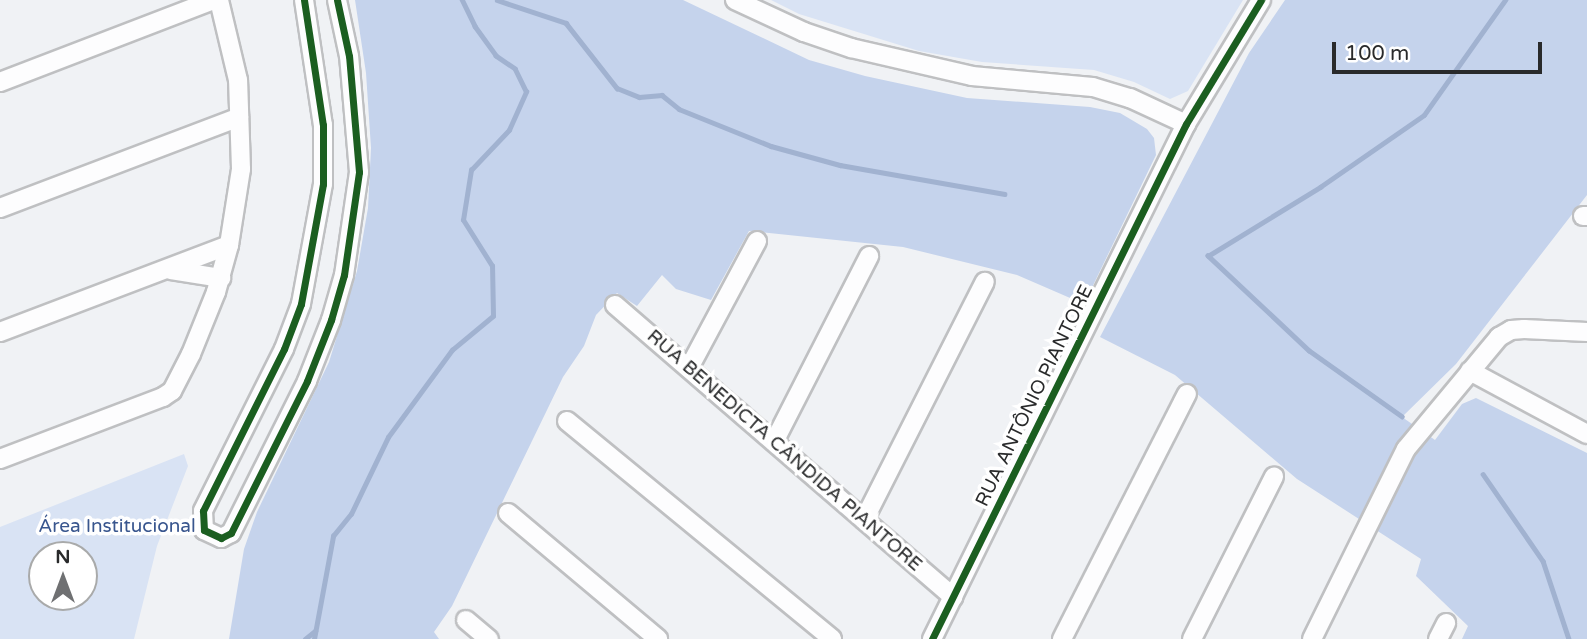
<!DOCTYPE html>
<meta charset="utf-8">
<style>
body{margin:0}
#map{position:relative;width:1587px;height:639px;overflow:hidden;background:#f0f2f5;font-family:"Varela Round",sans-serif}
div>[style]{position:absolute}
.green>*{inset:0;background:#d9e3f4}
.forest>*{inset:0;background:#c5d3ec}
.stream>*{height:4.5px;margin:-2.25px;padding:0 2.25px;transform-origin:2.25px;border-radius:2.25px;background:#a1b2d0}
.roads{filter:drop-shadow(2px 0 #bfc0c2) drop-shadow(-2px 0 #bfc0c2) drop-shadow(0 2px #bfc0c2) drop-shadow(0 -2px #bfc0c2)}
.minor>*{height:18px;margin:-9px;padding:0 9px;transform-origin:9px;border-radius:9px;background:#fdfdfe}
.cycleway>*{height:7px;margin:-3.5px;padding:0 3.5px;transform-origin:3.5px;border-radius:3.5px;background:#1b5e20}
span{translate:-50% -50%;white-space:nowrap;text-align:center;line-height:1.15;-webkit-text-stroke:7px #fff;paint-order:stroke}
.street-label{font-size:19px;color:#292a2b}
.park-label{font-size:19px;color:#39568e}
.north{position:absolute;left:28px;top:541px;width:70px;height:70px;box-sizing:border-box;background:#fff;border:2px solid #a9aaaa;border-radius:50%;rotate:0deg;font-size:19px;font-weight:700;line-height:28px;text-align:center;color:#292a2b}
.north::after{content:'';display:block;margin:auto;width:24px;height:32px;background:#6f7072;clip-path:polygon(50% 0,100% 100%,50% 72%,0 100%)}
.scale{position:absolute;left:1332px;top:42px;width:210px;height:32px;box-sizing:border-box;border:4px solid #292a2b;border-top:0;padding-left:9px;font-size:21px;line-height:24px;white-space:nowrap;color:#292a2b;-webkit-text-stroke:5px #fff;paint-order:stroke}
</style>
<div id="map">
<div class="green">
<div style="clip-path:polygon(771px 0,1243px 0,1188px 91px,1170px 99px,1134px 82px,1094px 70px,982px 62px,919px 51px,799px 14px)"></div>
<div style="clip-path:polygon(evenodd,184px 454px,188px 466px,157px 546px,134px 639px,0 639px,0 527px,184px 454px,84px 555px,84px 597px,42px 597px,42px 555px,84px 555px)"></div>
</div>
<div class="forest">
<div style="clip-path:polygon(355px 0,683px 0,809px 60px,865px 76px,967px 98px,1090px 107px,1120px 113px,1147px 129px,1154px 138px,1156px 155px,1084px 304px,1017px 275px,903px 247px,749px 231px,711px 300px,676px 289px,662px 275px,637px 306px,617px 293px,596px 315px,584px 346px,563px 377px,452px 606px,434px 632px,439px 639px,229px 639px,244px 549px,257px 512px,329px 362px,357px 271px,368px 208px,371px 148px,366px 73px)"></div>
<div style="clip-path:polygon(1285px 0,1587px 0,1587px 195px,1456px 364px,1402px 417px,1435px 440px,1462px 404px,1476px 398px,1587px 453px,1587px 639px,1462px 639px,1468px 626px,1416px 576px,1421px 559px,1297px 479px,1175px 375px,1100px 337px,1249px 53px)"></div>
</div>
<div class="stream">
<div style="left:497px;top:0;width:73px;rotate:18.4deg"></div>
<div style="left:566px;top:23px;width:83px;rotate:51.9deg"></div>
<div style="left:617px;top:88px;width:24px;rotate:22deg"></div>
<div style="left:639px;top:97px;width:23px;rotate:-5deg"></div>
<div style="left:662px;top:95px;width:22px;rotate:39deg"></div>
<div style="left:679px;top:109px;width:99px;rotate:21.9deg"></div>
<div style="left:771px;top:146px;width:72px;rotate:15.4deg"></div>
<div style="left:840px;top:165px;width:167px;rotate:10deg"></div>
<div style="left:1402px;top:417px;width:114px;rotate:-144.6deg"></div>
<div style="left:1309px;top:351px;width:139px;rotate:-136.8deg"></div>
<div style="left:1208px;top:256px;width:132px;rotate:-31.6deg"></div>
<div style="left:1320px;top:187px;width:126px;rotate:-34.7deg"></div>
<div style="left:1424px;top:115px;width:141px;rotate:-54.8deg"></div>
<div style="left:1483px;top:474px;width:106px;rotate:55.4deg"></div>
<div style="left:1543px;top:561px;width:82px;rotate:71.6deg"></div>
<div style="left:305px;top:639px;width:13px;rotate:-39deg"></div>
<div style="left:314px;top:639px;width:105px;rotate:-79.5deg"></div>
<div style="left:333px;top:536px;width:28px;rotate:-51deg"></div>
<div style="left:351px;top:514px;width:85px;rotate:-64.3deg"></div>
<div style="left:388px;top:437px;width:108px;rotate:-53.7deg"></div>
<div style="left:452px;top:350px;width:53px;rotate:-39.7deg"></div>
<div style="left:493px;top:316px;width:50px;rotate:-91.1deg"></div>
<div style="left:492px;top:266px;width:54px;rotate:-122.2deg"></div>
<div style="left:463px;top:220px;width:51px;rotate:-80.9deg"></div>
<div style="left:471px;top:170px;width:55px;rotate:-46.5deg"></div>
<div style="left:509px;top:130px;width:42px;rotate:-65.9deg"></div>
<div style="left:526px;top:92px;width:25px;rotate:-116deg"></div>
<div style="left:515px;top:69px;width:23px;rotate:-146deg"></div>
<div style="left:496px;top:56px;width:36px;rotate:-126deg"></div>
<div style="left:475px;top:27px;width:30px;rotate:-116deg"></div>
</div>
<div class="roads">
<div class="minor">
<div style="left:304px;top:0;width:126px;rotate:81.4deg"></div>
<div style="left:323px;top:125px;width:59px;rotate:90deg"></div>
<div style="left:323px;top:184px;width:122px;rotate:100.4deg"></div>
<div style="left:301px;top:304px;width:48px;rotate:110.7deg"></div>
<div style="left:284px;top:349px;width:181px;rotate:116.6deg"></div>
<div style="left:203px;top:511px;width:19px;rotate:87deg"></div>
<div style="left:204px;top:530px;width:19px;rotate:25deg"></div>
<div style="left:221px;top:538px;width:11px;rotate:-27deg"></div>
<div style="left:231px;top:533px;width:170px;rotate:-63.4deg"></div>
<div style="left:307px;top:381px;width:66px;rotate:-68.5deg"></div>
<div style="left:331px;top:320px;width:47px;rotate:-73.9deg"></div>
<div style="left:344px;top:275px;width:104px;rotate:-81.7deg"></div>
<div style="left:359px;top:172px;width:116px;rotate:-94.9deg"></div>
<div style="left:349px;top:56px;width:57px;rotate:-102.1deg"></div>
<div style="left:735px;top:0;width:76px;rotate:24.9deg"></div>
<div style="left:804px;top:32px;width:50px;rotate:18.8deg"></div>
<div style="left:851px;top:48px;width:124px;rotate:13deg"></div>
<div style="left:972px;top:76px;width:121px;rotate:5.2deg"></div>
<div style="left:1093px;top:87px;width:39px;rotate:17deg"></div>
<div style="left:1130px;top:98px;width:62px;rotate:24.9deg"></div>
<div style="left:0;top:82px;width:229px;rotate:-21deg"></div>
<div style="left:0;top:208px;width:256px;rotate:-20.8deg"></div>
<div style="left:1583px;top:216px;width:4px"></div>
<div style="left:171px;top:270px;width:51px;rotate:9.1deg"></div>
<div style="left:615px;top:305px;width:447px;rotate:40.8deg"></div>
<div style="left:0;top:332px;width:245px;rotate:-20.8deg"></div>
<div style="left:689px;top:368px;width:144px;rotate:-61.8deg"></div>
<div style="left:1470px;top:371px;width:133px;rotate:28.3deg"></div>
<div style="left:567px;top:421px;width:343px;rotate:39.4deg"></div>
<div style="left:774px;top:442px;width:209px;rotate:-62.9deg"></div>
<div style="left:0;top:459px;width:174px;rotate:-20.8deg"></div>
<div style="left:163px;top:397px;width:11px;rotate:-34deg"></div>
<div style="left:172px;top:391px;width:42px;rotate:-62.8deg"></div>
<div style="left:191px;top:354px;width:67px;rotate:-68deg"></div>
<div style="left:216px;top:292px;width:49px;rotate:-74.5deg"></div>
<div style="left:229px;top:245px;width:77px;rotate:-81deg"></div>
<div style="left:241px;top:169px;width:89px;rotate:-91.9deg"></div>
<div style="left:238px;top:80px;width:82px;rotate:-103.4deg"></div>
<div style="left:508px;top:513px;width:196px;rotate:40deg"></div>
<div style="left:864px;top:520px;width:267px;rotate:-63.1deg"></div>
<div style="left:466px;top:620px;width:30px;rotate:40deg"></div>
<div style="left:932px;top:639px;width:574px;rotate:-63.75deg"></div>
<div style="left:1186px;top:124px;width:145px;rotate:-58.8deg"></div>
<div style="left:1062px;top:639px;width:275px;rotate:-63deg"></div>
<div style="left:1192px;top:639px;width:182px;rotate:-63.2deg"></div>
<div style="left:1312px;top:639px;width:212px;rotate:-63.7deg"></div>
<div style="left:1406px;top:449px;width:146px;rotate:-50.3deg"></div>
<div style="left:1499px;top:337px;width:14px;rotate:-30deg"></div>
<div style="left:1511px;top:330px;width:13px;rotate:-4deg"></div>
<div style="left:1524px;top:329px;width:63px;rotate:2.7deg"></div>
<div style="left:1438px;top:639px;width:18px;rotate:-63deg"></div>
</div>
</div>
<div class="cycleway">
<div style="left:304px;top:0;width:126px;rotate:81.4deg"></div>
<div style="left:323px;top:125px;width:59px;rotate:90deg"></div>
<div style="left:323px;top:184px;width:122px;rotate:100.4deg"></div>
<div style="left:301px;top:304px;width:48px;rotate:110.7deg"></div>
<div style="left:284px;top:349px;width:181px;rotate:116.6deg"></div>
<div style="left:203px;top:511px;width:19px;rotate:87deg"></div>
<div style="left:204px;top:530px;width:19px;rotate:25deg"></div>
<div style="left:221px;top:538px;width:11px;rotate:-27deg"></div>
<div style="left:231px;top:533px;width:170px;rotate:-63.4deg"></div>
<div style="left:307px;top:381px;width:66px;rotate:-68.5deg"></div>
<div style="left:331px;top:320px;width:47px;rotate:-73.9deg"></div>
<div style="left:344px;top:275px;width:104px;rotate:-81.7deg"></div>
<div style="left:359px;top:172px;width:116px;rotate:-94.9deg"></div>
<div style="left:349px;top:56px;width:57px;rotate:-102.1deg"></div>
<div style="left:932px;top:639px;width:574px;rotate:-63.75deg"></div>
<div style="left:1186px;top:124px;width:145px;rotate:-58.8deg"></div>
</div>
<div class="street-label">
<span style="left:1035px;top:396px;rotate:-64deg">RUA ANTÔNIO PIANTORE</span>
<span style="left:784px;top:451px;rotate:41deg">RUA BENEDICTA CÂNDIDA PIANTORE</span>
</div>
<div class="park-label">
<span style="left:117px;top:527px">Área Institucional</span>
</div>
<div class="north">N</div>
<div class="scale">100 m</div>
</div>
